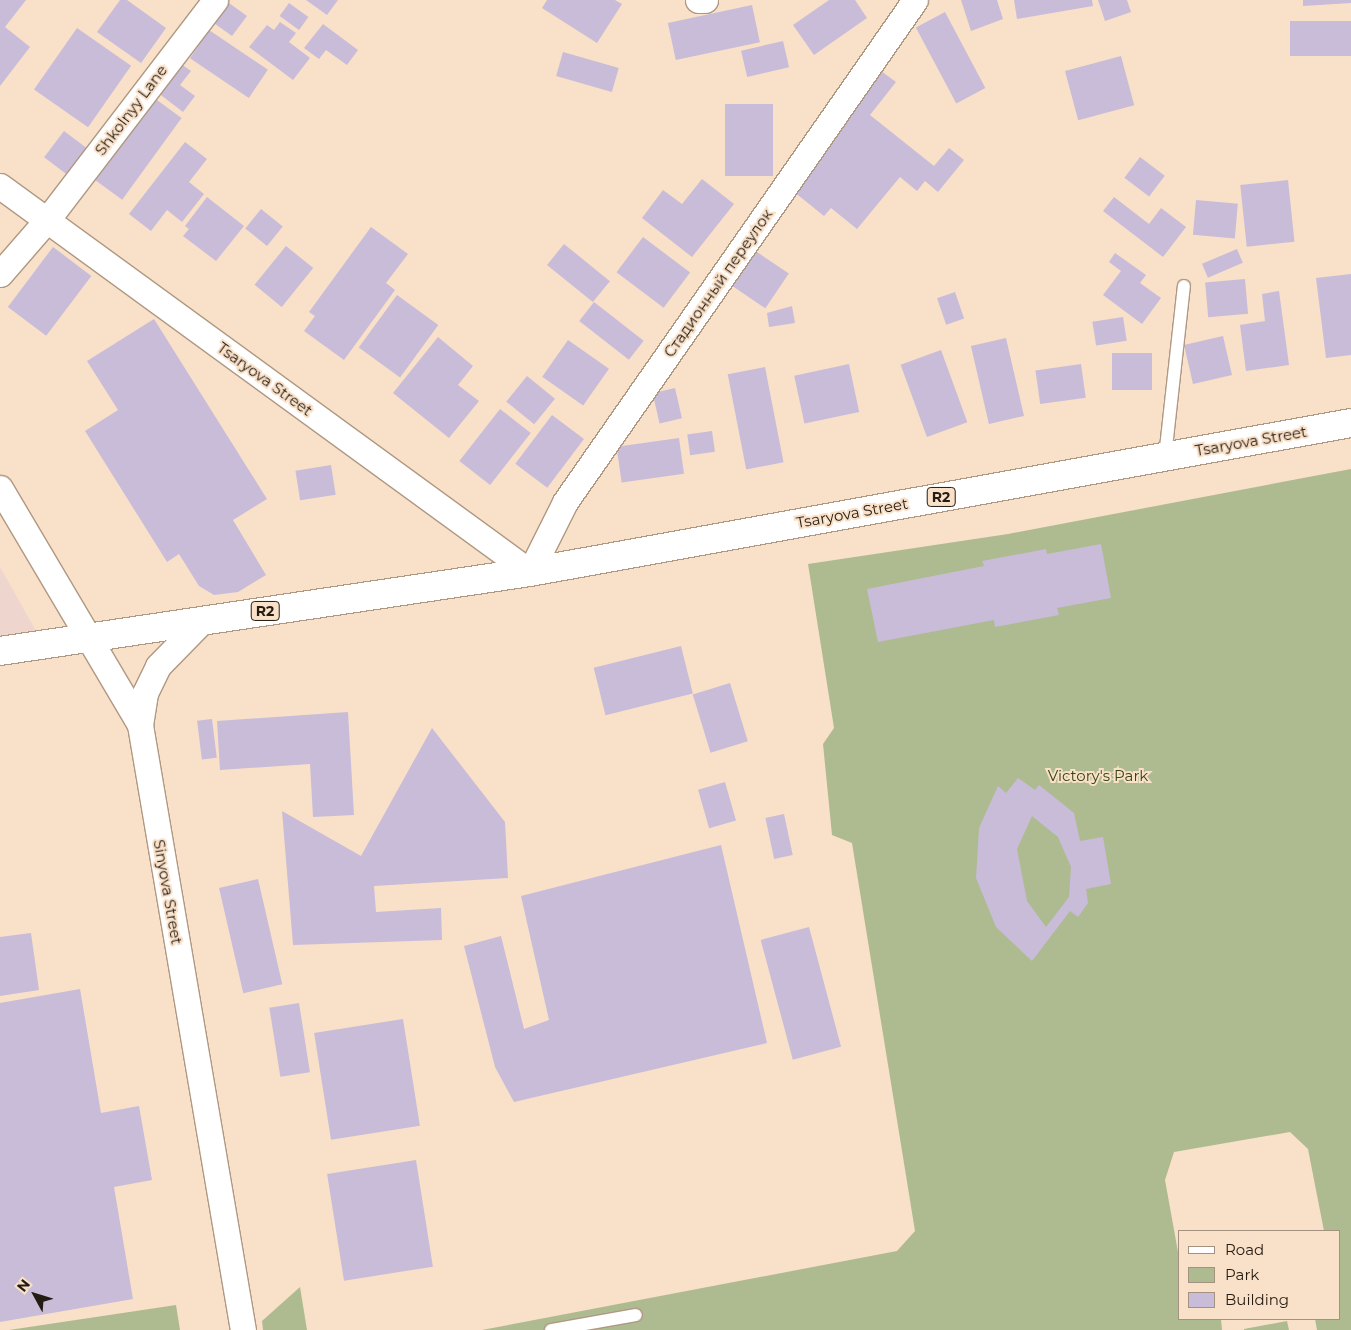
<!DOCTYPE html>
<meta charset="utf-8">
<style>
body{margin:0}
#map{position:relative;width:1351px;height:1330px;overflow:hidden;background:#f9e0c8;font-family:Montserrat,sans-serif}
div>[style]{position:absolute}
.commercial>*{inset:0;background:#eed5ce}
.green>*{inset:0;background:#aebb90}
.building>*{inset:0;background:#c8bcd9;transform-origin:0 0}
.roads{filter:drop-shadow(1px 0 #af9882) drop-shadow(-1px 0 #af9882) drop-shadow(0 1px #af9882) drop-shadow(0 -1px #af9882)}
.service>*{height:12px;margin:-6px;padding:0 6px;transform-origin:6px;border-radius:6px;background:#fff}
.minor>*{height:25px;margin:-12.5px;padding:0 12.5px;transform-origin:12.5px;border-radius:12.5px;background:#fff}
.primary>*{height:28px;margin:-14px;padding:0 14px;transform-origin:14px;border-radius:14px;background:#fff}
span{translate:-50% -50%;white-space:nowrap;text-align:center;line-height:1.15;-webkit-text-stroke:4px #f9e0c8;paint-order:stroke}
.shield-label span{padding:1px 4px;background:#f9e0c8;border:1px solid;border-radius:4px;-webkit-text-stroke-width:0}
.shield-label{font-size:14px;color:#241b12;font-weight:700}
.street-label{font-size:15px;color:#241b12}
.park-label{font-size:15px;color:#384511}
.legend{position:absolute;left:1178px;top:1230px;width:162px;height:90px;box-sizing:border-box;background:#f9e0c8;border:1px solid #a4917f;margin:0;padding:6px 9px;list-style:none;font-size:15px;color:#241b12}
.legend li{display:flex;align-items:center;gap:10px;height:25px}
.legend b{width:25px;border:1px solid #a4917f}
.north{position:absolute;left:10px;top:1270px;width:50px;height:50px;-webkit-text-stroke:4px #f9e0c8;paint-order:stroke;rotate:309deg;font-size:14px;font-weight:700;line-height:20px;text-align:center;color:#241b12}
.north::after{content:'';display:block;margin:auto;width:18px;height:22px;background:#241b12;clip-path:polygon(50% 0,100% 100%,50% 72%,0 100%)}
</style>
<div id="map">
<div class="commercial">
<div style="clip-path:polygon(0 567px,36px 631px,0 637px)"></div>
</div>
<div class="green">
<div style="clip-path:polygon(1351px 469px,1351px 1330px,1317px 1330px,1315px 1319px,1340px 1319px,1340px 1231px,1324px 1231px,1308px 1149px,1290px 1132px,1174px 1152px,1165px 1180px,1180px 1263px,1180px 1319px,1221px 1319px,1222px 1330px,482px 1330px,897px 1251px,915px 1231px,852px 843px,832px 835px,823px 744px,834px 728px,808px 564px,1008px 534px)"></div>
<div style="clip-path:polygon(300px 1287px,307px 1330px,263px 1330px,262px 1321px)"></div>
<div style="clip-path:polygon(176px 1305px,180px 1330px,9px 1330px)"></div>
<div style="clip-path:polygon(1287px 1321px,1289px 1330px,1244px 1330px,1244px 1329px)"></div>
</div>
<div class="building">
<div style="clip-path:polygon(0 0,26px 0,5px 27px,30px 47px,0 86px)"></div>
<div style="clip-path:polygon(120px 0,127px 0,166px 28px,141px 63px,97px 32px)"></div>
<div style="clip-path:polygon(306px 0,338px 0,327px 15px)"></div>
<div style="clip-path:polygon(547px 0,615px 0,622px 4px,597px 43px,542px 8px)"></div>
<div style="clip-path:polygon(829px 0,855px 0,867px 18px,814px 55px,793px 25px)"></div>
<div style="clip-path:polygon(961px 0,997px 0,1003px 19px,971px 31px)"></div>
<div style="clip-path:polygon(1014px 0,1092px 0,1093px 6px,1017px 19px)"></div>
<div style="clip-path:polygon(1098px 0,1127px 0,1131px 12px,1105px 21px)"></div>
<div style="clip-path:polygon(1303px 0,1351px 0,1351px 3px,1303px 6px)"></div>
<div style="clip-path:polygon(229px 3px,247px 16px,232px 36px,204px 16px,211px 7px,221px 14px)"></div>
<div style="left:289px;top:3px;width:24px;height:16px;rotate:36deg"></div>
<div style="left:752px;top:5px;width:38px;height:86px;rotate:78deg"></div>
<div style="left:945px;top:12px;width:86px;height:33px;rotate:62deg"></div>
<div style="left:1351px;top:21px;width:35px;height:61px;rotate:90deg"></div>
<div style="clip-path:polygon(280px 22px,296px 33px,289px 42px,310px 58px,293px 80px,249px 47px,267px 25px,274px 30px)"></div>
<div style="clip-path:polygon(323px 24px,358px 50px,347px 65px,326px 50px,319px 59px,304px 48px)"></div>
<div style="left:77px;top:28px;width:66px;height:75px;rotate:35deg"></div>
<div style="left:209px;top:30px;width:71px;height:34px;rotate:34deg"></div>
<div style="left:783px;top:41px;width:27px;height:43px;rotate:77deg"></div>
<div style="left:563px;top:52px;width:58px;height:25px;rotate:16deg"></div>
<div style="left:1121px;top:56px;width:51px;height:58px;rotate:75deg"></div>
<div style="clip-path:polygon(174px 59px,191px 71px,180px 85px,195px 96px,183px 112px,153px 89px)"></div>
<div style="clip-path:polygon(881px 71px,896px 82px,870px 115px,934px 166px,949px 148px,964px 160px,938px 192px,925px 181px,917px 191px,900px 177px,857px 229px,831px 208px,824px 216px,788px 187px)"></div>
<div style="left:150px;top:95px;width:39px;height:101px;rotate:36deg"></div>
<div style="left:773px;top:104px;width:72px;height:48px;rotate:90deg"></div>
<div style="left:64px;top:131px;width:34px;height:33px;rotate:37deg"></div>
<div style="clip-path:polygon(185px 142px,207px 159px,189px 182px,204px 194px,182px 222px,167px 210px,151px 231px,129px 214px)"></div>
<div style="left:1140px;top:157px;width:31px;height:26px;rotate:37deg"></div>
<div style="clip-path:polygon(702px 179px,734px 204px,692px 257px,642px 218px,663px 190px,682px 204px)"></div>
<div style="left:1288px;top:180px;width:62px;height:48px;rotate:84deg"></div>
<div style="clip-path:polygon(207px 197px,244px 226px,216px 261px,183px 236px,189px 229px,185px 226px)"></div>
<div style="clip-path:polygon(1114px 197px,1149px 224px,1161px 208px,1186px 227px,1163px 257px,1103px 211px)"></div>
<div style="left:1196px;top:200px;width:42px;height:35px;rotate:5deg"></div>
<div style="left:261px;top:209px;width:28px;height:25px;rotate:39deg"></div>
<div style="clip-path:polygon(371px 227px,408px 254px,386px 283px,395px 290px,344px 360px,304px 331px,315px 316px,309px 312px)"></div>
<div style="left:643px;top:237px;width:59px;height:44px;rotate:37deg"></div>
<div style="left:564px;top:244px;width:59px;height:27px;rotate:39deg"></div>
<div style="left:286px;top:246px;width:35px;height:50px;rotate:39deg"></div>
<div style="left:53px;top:247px;width:48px;height:75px;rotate:37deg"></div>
<div style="left:1237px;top:249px;width:15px;height:38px;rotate:67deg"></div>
<div style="left:754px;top:250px;width:42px;height:42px;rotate:34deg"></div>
<div style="clip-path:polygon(1115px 253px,1146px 275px,1140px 283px,1161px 298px,1142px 324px,1103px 295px,1121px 271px,1109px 262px)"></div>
<div style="clip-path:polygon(1351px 274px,1351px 355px,1326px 358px,1316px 278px)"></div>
<div style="left:1245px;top:279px;width:35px;height:40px;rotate:85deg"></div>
<div style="clip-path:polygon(1279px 291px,1289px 365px,1246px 371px,1240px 325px,1265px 321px,1262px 294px)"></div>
<div style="left:955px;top:292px;width:28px;height:19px;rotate:71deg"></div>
<div style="left:397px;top:295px;width:51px;height:65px;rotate:36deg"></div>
<div style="left:594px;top:302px;width:63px;height:24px;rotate:38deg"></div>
<div style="clip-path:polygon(792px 306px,795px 323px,769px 327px,767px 313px)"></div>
<div style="left:1123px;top:317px;width:24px;height:31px;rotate:81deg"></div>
<div style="clip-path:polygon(154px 319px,267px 499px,233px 520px,266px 575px,238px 592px,214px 595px,199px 586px,179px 554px,167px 562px,85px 431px,118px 410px,87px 361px)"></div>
<div style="left:1223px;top:336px;width:40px;height:40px;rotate:77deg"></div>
<div style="clip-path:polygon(438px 337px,473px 366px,458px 385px,479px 401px,449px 438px,393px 393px)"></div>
<div style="left:1006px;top:338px;width:80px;height:36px;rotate:77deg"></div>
<div style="left:568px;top:340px;width:50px;height:45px;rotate:35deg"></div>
<div style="left:941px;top:350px;width:77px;height:43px;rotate:70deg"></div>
<div style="left:1112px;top:353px;width:40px;height:37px"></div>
<div style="left:849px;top:364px;width:49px;height:56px;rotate:78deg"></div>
<div style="left:1081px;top:364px;width:34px;height:46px;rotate:82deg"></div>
<div style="left:765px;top:367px;width:97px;height:38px;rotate:79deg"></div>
<div style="left:527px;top:376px;width:36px;height:33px;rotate:39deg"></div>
<div style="left:675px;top:388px;width:31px;height:23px;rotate:77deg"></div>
<div style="left:500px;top:409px;width:39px;height:66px;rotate:38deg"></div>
<div style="left:552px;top:415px;width:40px;height:61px;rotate:37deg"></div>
<div style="left:712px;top:431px;width:21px;height:25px;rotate:82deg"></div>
<div style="left:679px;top:438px;width:36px;height:63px;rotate:82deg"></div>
<div style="left:331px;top:465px;width:30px;height:36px;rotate:81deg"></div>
<div style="clip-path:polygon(1101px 544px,1111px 598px,1057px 608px,1059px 615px,995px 627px,994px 620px,878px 642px,867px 589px,984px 566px,982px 561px,1046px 549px,1047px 554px)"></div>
<div style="left:681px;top:646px;width:49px;height:90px;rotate:76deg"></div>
<div style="left:730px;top:683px;width:61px;height:39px;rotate:73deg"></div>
<div style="clip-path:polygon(348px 712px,354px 815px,313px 817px,310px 764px,220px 770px,217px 721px)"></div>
<div style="left:212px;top:719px;width:39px;height:15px;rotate:83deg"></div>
<div style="clip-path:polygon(432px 728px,505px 822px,508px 878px,374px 886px,376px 912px,441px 908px,442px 940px,293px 945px,282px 811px,361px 856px)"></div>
<div style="clip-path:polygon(evenodd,1018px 778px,1035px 790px,1039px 785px,1074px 813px,1080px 841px,1103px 837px,1111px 884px,1086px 889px,1088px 903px,1078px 917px,1070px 911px,1032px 961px,996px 927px,976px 878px,979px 828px,998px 786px,1006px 793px,1018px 778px,1032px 816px,1058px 837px,1071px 867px,1069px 897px,1046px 927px,1027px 901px,1017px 849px,1032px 816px)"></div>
<div style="left:725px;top:782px;width:40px;height:28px;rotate:74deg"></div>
<div style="left:784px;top:814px;width:42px;height:19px;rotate:78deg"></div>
<div style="clip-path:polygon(721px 845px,767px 1043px,514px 1102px,495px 1067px,464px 946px,501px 936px,524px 1029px,549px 1020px,521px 896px)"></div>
<div style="left:258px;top:879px;width:108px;height:40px;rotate:77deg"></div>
<div style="left:809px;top:927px;width:124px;height:50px;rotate:75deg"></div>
<div style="clip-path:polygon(31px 933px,39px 990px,0 996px,0 937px)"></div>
<div style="clip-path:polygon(80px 989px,101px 1113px,139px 1106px,152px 1180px,114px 1187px,133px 1299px,0 1322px,0 1003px)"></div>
<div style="left:299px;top:1003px;width:70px;height:30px;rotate:81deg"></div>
<div style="left:403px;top:1019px;width:108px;height:90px;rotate:81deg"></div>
<div style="left:416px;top:1160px;width:108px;height:90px;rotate:81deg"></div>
</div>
<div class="roads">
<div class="service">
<div style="left:1165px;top:457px;width:172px;rotate:-83.7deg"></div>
<div style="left:551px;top:1330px;width:86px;rotate:-10deg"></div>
</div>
<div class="minor">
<div style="left:698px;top:0;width:7px"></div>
<div style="left:0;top:186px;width:656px;rotate:36.07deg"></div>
<div style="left:530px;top:572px;width:78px;rotate:-63.4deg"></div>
<div style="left:565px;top:502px;width:612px;rotate:-55.12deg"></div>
<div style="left:0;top:274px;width:72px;rotate:-49deg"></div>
<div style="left:47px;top:220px;width:277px;rotate:-52.6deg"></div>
<div style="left:0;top:488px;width:275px;rotate:59.4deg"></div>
<div style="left:140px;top:725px;width:614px;rotate:80.34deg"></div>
<div style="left:140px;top:725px;width:32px;rotate:-81deg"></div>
<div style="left:145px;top:693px;width:30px;rotate:-64deg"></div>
<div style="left:158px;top:666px;width:63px;rotate:-45.6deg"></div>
</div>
<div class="primary">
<div style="left:0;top:651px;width:536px;rotate:-8.48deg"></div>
<div style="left:530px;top:572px;width:834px;rotate:-10.29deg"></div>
</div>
</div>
<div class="shield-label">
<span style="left:941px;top:497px">R2</span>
<span style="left:265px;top:611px">R2</span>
</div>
<div class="street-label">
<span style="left:131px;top:110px;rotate:-53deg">Shkolnyy Lane</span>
<span style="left:718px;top:283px;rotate:-55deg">Стадионный переулок</span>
<span style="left:265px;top:379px;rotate:36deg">Tsaryova Street</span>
<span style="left:1251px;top:441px;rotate:-10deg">Tsaryova Street</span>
<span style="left:852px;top:513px;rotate:-10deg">Tsaryova Street</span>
<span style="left:168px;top:892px;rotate:80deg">Sinyova Street</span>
</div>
<div class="park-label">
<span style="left:1098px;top:776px">Victory's Park</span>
</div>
<ul class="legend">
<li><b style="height:6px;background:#fff"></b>Road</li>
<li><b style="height:14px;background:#aebb90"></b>Park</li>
<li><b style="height:14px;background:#c8bcd9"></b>Building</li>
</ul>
<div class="north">N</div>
</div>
